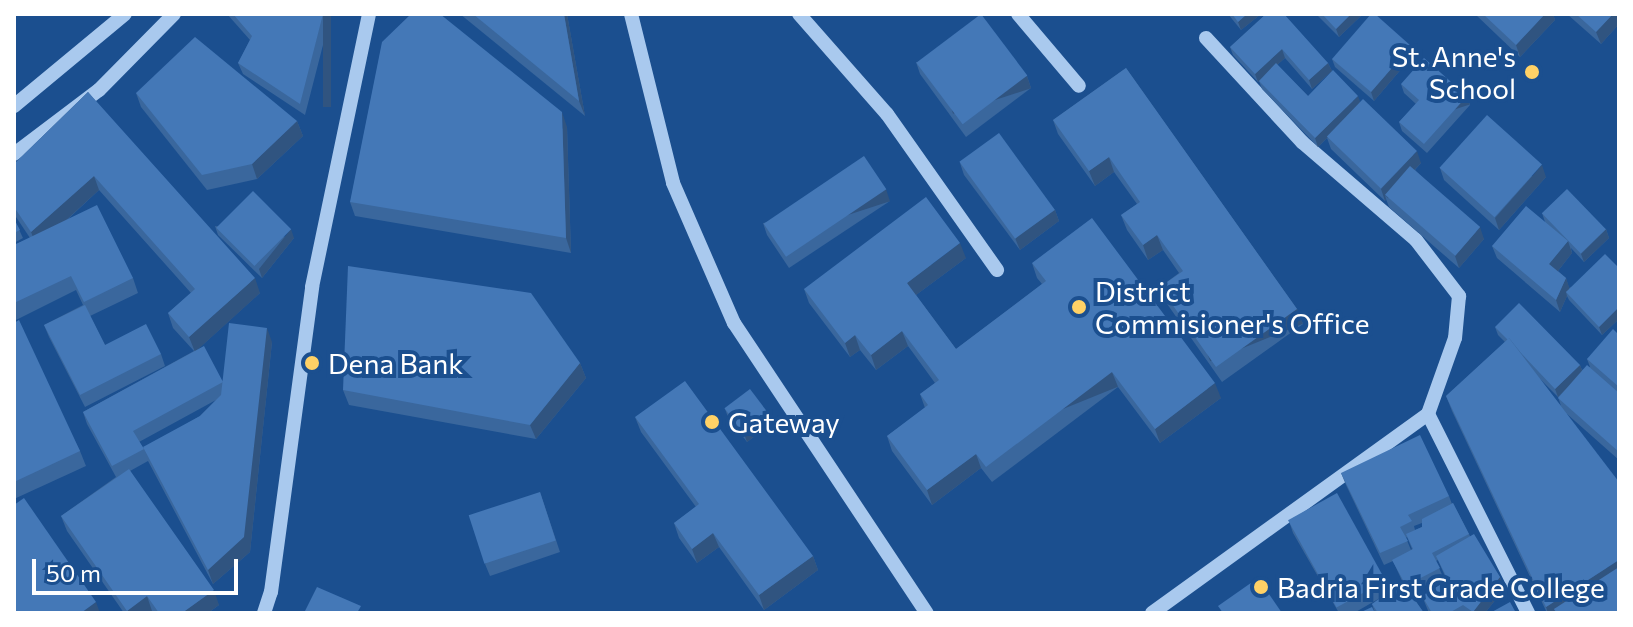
<!DOCTYPE html>
<style>
body{margin:0}
#map{position:relative;width:1633px;height:627px;overflow:hidden;background:#1b4f8f;font-family:Commissioner,sans-serif}
div>[style]{position:absolute}
.minor>*{height:14px;margin:-7px;padding:0 7px;transform-origin:7px;border-radius:7px;background:#a9c9ee}
.wall>*{inset:0;background:#3a679d}
.shaded-wall>*{inset:0;background:#305480;transform-origin:0 0}
.building>*{inset:0;background:#4478b7;transform-origin:0 0}
.dots>*{width:22px;height:22px;translate:-50% -50%;box-sizing:border-box;border:4px solid #1b4f8f;border-radius:50%}
span{translate:-50% -50%;white-space:nowrap;text-align:center;line-height:1.15;-webkit-text-stroke:8px #1b4f8f;paint-order:stroke}
.poi-label{font-size:28px;color:#fff}
.right{translate:-100% -50%;text-align:right}
.left{translate:0 -50%;text-align:left}
.frame{position:absolute;inset:0;border:16px solid #fff;pointer-events:none}
.scale{position:absolute;left:32px;top:559px;width:206px;height:36px;box-sizing:border-box;border:4px solid #fff;border-top:0;padding-left:10px;font-size:24px;line-height:28px;white-space:nowrap;color:#fff;-webkit-text-stroke:6px #1b4f8f;paint-order:stroke}
</style>
<div id="map">
<div class="minor">
<div style="left:631px;top:14px;width:174px;rotate:76deg"></div>
<div style="left:673px;top:183px;width:153px;rotate:66.5deg"></div>
<div style="left:734px;top:323px;width:348px;rotate:56.4deg"></div>
<div style="left:799px;top:14px;width:133px;rotate:48.7deg"></div>
<div style="left:887px;top:114px;width:191px;rotate:54.8deg"></div>
<div style="left:1018px;top:14px;width:94px;rotate:49.7deg"></div>
<div style="left:1206px;top:38px;width:142px;rotate:47.3deg"></div>
<div style="left:1302px;top:142px;width:150px;rotate:40.7deg"></div>
<div style="left:1416px;top:240px;width:71px;rotate:52.5deg"></div>
<div style="left:1459px;top:296px;width:42px;rotate:95.4deg"></div>
<div style="left:1455px;top:338px;width:81px;rotate:109.6deg"></div>
<div style="left:1428px;top:414px;width:223px;rotate:63.3deg"></div>
<div style="left:14px;top:106px;width:144px;rotate:-39.7deg"></div>
<div style="left:14px;top:154px;width:106px;rotate:-37deg"></div>
<div style="left:99px;top:90px;width:107px;rotate:-45.4deg"></div>
<div style="left:264px;top:613px;width:22px;rotate:-72deg"></div>
<div style="left:271px;top:592px;width:308px;rotate:-82.3deg"></div>
<div style="left:312px;top:287px;width:279px;rotate:-78.2deg"></div>
<div style="left:1152px;top:613px;width:340px;rotate:-35.8deg"></div>
</div>
<div class="wall">
<div style="clip-path:polygon(227px 14px,331px 14px,305px 115px,243px 74px,238px 63px,250px 40px)"></div>
<div style="clip-path:polygon(460px 14px,567px 14px,585px 116px)"></div>
<div style="clip-path:polygon(1228px 14px,1261px 14px,1241px 30px)"></div>
<div style="clip-path:polygon(1266px 14px,1328px 63px,1332px 71px,1312px 89px,1285px 58px,1277px 65px,1308px 96px,1360px 102px,1421px 163px,1415px 170px,1484px 239px,1459px 268px,1389px 207px,1386px 199px,1385px 201px,1331px 149px,1327px 138px,1318px 147px,1262px 89px,1259px 81px,1258px 82px,1233px 55px,1230px 47px)"></div>
<div style="clip-path:polygon(1316px 14px,1363px 14px,1339px 37px)"></div>
<div style="clip-path:polygon(1475px 14px,1553px 14px,1555px 20px,1520px 57px)"></div>
<div style="clip-path:polygon(1567px 14px,1619px 14px,1619px 24px,1601px 44px)"></div>
<div style="clip-path:polygon(1411px 46px,1414px 54px,1374px 101px,1335px 67px,1332px 59px)"></div>
<div style="clip-path:polygon(916px 62px,1027px 76px,1031px 88px,966px 137px,920px 74px)"></div>
<div style="clip-path:polygon(1126px 68px,1297px 309px,1303px 324px,1222px 382px,1165px 301px,1160px 287px,1179px 273px,1163px 250px,1148px 260px,1127px 230px,1121px 215px,1137px 204px,1114px 172px,1095px 186px,1058px 134px,1053px 120px)"></div>
<div style="clip-path:polygon(1401px 84px,1467px 96px,1470px 105px,1427px 153px,1402px 131px,1399px 122px,1416px 104px,1404px 93px)"></div>
<div style="clip-path:polygon(evenodd,88px 92px,260px 293px,197px 350px,222px 381px,272px 342px,250px 552px,213px 584px,148px 461px,130px 471px,219px 605px,208px 613px,154px 613px,152px 611px,150px 613px,124px 613px,67px 531px,61px 516px,116px 477px,87px 424px,83px 412px,194px 351px,173px 328px,168px 313px,191px 293px,99px 190px,67px 220px,133px 278px,138px 293px,90px 316px,105px 345px,161px 354px,165px 366px,85px 407px,49px 337px,44px 325px,83px 305px,76px 290px,14px 321px,14px 245px,30px 238px,14px 214px,14px 164px,88px 92px,216px 400px,200px 416px,144px 449px,139px 442px,216px 400px)"></div>
<div style="clip-path:polygon(136px 93px,297px 121px,303px 136px,257px 179px,207px 190px,141px 107px)"></div>
<div style="clip-path:polygon(567px 127px,571px 253px,355px 216px,350px 202px)"></div>
<div style="clip-path:polygon(960px 163px,1055px 210px,1059px 221px,1020px 250px,964px 175px)"></div>
<div style="clip-path:polygon(1440px 168px,1546px 177px,1499px 230px,1444px 180px)"></div>
<div style="clip-path:polygon(890px 201px,789px 268px,767px 235px,763px 223px)"></div>
<div style="clip-path:polygon(1542px 213px,1606px 229px,1609px 238px,1584px 262px,1571px 248px,1572px 253px,1558px 271px,1566px 278px,1569px 288px,1619px 268px,1619px 319px,1602px 335px,1569px 300px,1567px 296px,1560px 312px,1497px 258px,1492px 246px,1545px 222px)"></div>
<div style="clip-path:polygon(14px 219px,23px 238px,14px 243px)"></div>
<div style="clip-path:polygon(215px 226px,294px 238px,262px 278px,218px 235px)"></div>
<div style="clip-path:polygon(966px 258px,916px 295px,956px 349px,1042px 284px,1037px 278px,1032px 263px,1221px 398px,1160px 443px,1118px 387px,992px 482px,981px 468px,932px 505px,892px 451px,887px 436px,925px 408px,920px 394px,935px 383px,908px 346px,876px 370px,860px 350px,850px 357px,809px 303px,804px 289px)"></div>
<div style="clip-path:polygon(14px 323px,80px 451px,86px 466px,14px 499px)"></div>
<div style="clip-path:polygon(evenodd,1495px 327px,1580px 365px,1582px 370px,1590px 367px,1587px 359px,1619px 335px,1619px 460px,1567px 414px,1619px 613px,1547px 613px,1452px 411px,1446px 396px,1505px 342px,1498px 335px,1495px 327px,1539px 378px,1558px 397px,1561px 406px,1539px 378px)"></div>
<div style="clip-path:polygon(580px 363px,586px 378px,536px 439px,349px 405px,343px 390px)"></div>
<div style="clip-path:polygon(725px 409px,772px 423px,747px 442px,728px 417px)"></div>
<div style="clip-path:polygon(635px 417px,813px 556px,818px 570px,764px 610px,719px 547px,697px 563px,679px 538px,674px 523px,696px 507px,641px 432px)"></div>
<div style="clip-path:polygon(evenodd,1341px 473px,1449px 496px,1452px 504px,1453px 503px,1470px 536px,1500px 577px,1504px 589px,1485px 613px,1429px 613px,1422px 596px,1447px 581px,1438px 560px,1436px 561px,1443px 577px,1410px 593px,1424px 613px,1375px 613px,1372px 604px,1380px 598px,1354px 613px,1339px 613px,1293px 533px,1289px 521px,1386px 580px,1390px 591px,1403px 583px,1393px 561px,1384px 565px,1346px 485px,1341px 473px,1422px 523px,1422px 527px,1415px 530px,1414px 526px,1422px 523px,1341px 473px,1407px 537px,1412px 549px,1411px 550px,1406px 538px,1407px 537px)"></div>
<div style="clip-path:polygon(540px 492px,560px 552px,490px 576px,485px 564px)"></div>
</div>
<div class="shaded-wall">
<div style="left:323px;top:14px;width:8px;height:93px"></div>
<div style="clip-path:polygon(564px 14px,567px 14px,585px 116px,579px 101px)"></div>
<div style="clip-path:polygon(1247px 14px,1261px 14px,1241px 30px,1238px 22px)"></div>
<div style="clip-path:polygon(1351px 14px,1363px 14px,1339px 37px,1336px 29px)"></div>
<div style="clip-path:polygon(1545px 14px,1553px 14px,1555px 20px,1520px 57px,1516px 45px)"></div>
<div style="clip-path:polygon(1613px 14px,1619px 14px,1619px 24px,1601px 44px,1596px 32px)"></div>
<div style="clip-path:polygon(1411px 46px,1414px 54px,1374px 101px,1371px 92px)"></div>
<div style="clip-path:polygon(1282px 49px,1285px 58px,1258px 82px,1255px 74px)"></div>
<div style="clip-path:polygon(1328px 63px,1332px 71px,1312px 89px,1309px 80px)"></div>
<div style="left:1027px;top:76px;width:13px;height:82px;rotate:72deg"></div>
<div style="clip-path:polygon(1358px 96px,1361px 104px,1318px 147px,1315px 138px)"></div>
<div style="left:1467px;top:96px;width:9px;height:64px;rotate:72deg"></div>
<div style="clip-path:polygon(562px 112px,567px 127px,571px 253px,566px 238px)"></div>
<div style="clip-path:polygon(297px 121px,303px 136px,257px 179px,252px 164px)"></div>
<div style="clip-path:polygon(1417px 151px,1421px 163px,1388px 198px,1385px 195px,1386px 199px,1385px 201px,1381px 189px)"></div>
<div style="clip-path:polygon(1109px 157px,1114px 172px,1095px 186px,1089px 171px)"></div>
<div style="clip-path:polygon(1542px 165px,1546px 177px,1499px 230px,1495px 218px)"></div>
<div style="clip-path:polygon(94px 176px,99px 190px,37px 247px,31px 232px)"></div>
<div style="left:886px;top:189px;width:13px;height:121px;rotate:72deg"></div>
<div style="clip-path:polygon(1055px 210px,1059px 221px,1020px 250px,1015px 238px)"></div>
<div style="clip-path:polygon(1480px 227px,1484px 239px,1459px 268px,1455px 256px)"></div>
<div style="clip-path:polygon(291px 229px,294px 238px,262px 278px,259px 269px)"></div>
<div style="clip-path:polygon(1606px 229px,1609px 238px,1584px 262px,1581px 254px)"></div>
<div style="clip-path:polygon(1157px 235px,1163px 250px,1148px 260px,1143px 245px)"></div>
<div style="clip-path:polygon(1568px 241px,1572px 253px,1554px 276px,1549px 264px)"></div>
<div style="clip-path:polygon(960px 243px,966px 258px,912px 298px,907px 283px)"></div>
<div style="clip-path:polygon(255px 278px,260px 293px,195px 352px,189px 337px)"></div>
<div style="clip-path:polygon(1566px 278px,1570px 290px,1566px 292px,1567px 296px,1560px 312px,1556px 300px)"></div>
<div style="clip-path:polygon(1619px 307px,1619px 319px,1602px 335px,1599px 327px)"></div>
<div style="left:1297px;top:309px;width:16px;height:100px;rotate:68deg"></div>
<div style="clip-path:polygon(267px 328px,272px 342px,250px 552px,213px 584px,208px 570px)"></div>
<div style="clip-path:polygon(902px 331px,908px 346px,876px 370px,871px 355px)"></div>
<div style="clip-path:polygon(855px 335px,860px 350px,850px 357px,845px 343px)"></div>
<div style="clip-path:polygon(580px 363px,586px 378px,536px 439px,530px 425px)"></div>
<div style="clip-path:polygon(1580px 365px,1583px 373px,1558px 397px,1555px 389px)"></div>
<div style="left:1112px;top:372px;width:16px;height:158px;rotate:68deg"></div>
<div style="clip-path:polygon(1215px 383px,1221px 398px,1160px 443px,1155px 429px)"></div>
<div style="clip-path:polygon(769px 414px,772px 423px,747px 442px,744px 434px)"></div>
<div style="clip-path:polygon(976px 454px,981px 468px,932px 505px,927px 490px)"></div>
<div style="clip-path:polygon(713px 533px,719px 547px,697px 563px,692px 549px)"></div>
<div style="clip-path:polygon(813px 556px,818px 570px,764px 610px,759px 595px)"></div>
<div style="clip-path:polygon(1619px 560px,1619px 578px,1554px 609px,1556px 613px,1548px 613px,1546px 607px)"></div>
<div style="clip-path:polygon(1500px 577px,1504px 589px,1485px 613px,1473px 613px,1473px 612px)"></div>
<div style="clip-path:polygon(214px 590px,219px 605px,208px 613px,182px 613px)"></div>
<div style="clip-path:polygon(147px 596px,152px 611px,150px 613px,128px 613px,127px 611px)"></div>
<div style="clip-path:polygon(96px 602px,100px 613px,81px 613px)"></div>
</div>
<div class="building">
<div style="clip-path:polygon(233px 14px,323px 14px,300px 104px,238px 63px,252px 36px)"></div>
<div style="clip-path:polygon(411px 14px,440px 14px,562px 112px,566px 238px,350px 202px,382px 42px)"></div>
<div style="clip-path:polygon(473px 14px,564px 14px,579px 101px)"></div>
<div style="left:981px;top:14px;width:77px;height:81px;rotate:53deg"></div>
<div style="clip-path:polygon(1232px 14px,1247px 14px,1238px 22px)"></div>
<div style="clip-path:polygon(1266px 14px,1284px 14px,1328px 63px,1309px 80px,1282px 49px,1255px 74px,1230px 47px)"></div>
<div style="clip-path:polygon(1322px 14px,1351px 14px,1336px 29px)"></div>
<div style="clip-path:polygon(1371px 14px,1375px 14px,1411px 46px,1371px 92px,1332px 59px)"></div>
<div style="clip-path:polygon(1483px 14px,1545px 14px,1516px 45px)"></div>
<div style="clip-path:polygon(1576px 14px,1613px 14px,1596px 32px)"></div>
<div style="clip-path:polygon(195px 37px,297px 121px,252px 164px,202px 175px,136px 93px)"></div>
<div style="clip-path:polygon(1424px 58px,1467px 96px,1424px 144px,1399px 122px,1419px 100px,1401px 84px)"></div>
<div style="clip-path:polygon(1276px 63px,1308px 96px,1333px 70px,1358px 96px,1315px 138px,1259px 81px)"></div>
<div style="clip-path:polygon(1126px 68px,1297px 309px,1216px 367px,1160px 287px,1183px 271px,1157px 235px,1143px 245px,1121px 215px,1140px 202px,1109px 157px,1089px 171px,1053px 120px)"></div>
<div style="clip-path:polygon(88px 92px,255px 278px,189px 337px,168px 313px,195px 289px,94px 176px,31px 232px,14px 207px,14px 164px)"></div>
<div style="left:1363px;top:99px;width:75px;height:52px;rotate:44deg"></div>
<div style="left:1487px;top:115px;width:74px;height:71px;rotate:42deg"></div>
<div style="left:999px;top:133px;width:95px;height:49px;rotate:54deg"></div>
<div style="left:864px;top:156px;width:40px;height:121px;rotate:56deg"></div>
<div style="left:1410px;top:166px;width:93px;height:38px;rotate:41deg"></div>
<div style="left:1567px;top:189px;width:56px;height:35px;rotate:46deg"></div>
<div style="left:253px;top:191px;width:54px;height:52px;rotate:45deg"></div>
<div style="clip-path:polygon(926px 197px,960px 243px,907px 283px,956px 349px,1046px 281px,1032px 263px,1092px 218px,1215px 383px,1155px 429px,1112px 372px,986px 467px,976px 454px,927px 490px,887px 436px,928px 405px,920px 394px,939px 380px,902px 331px,871px 355px,855px 335px,845px 343px,804px 289px)"></div>
<div style="clip-path:polygon(97px 205px,133px 278px,84px 302px,71px 276px,14px 303px,14px 245px)"></div>
<div style="clip-path:polygon(1526px 206px,1568px 241px,1549px 264px,1566px 278px,1556px 300px,1492px 246px)"></div>
<div style="clip-path:polygon(14px 219px,20px 230px,14px 233px)"></div>
<div style="clip-path:polygon(1605px 254px,1619px 268px,1619px 307px,1599px 327px,1566px 292px)"></div>
<div style="clip-path:polygon(348px 266px,531px 293px,580px 363px,530px 425px,343px 390px)"></div>
<div style="clip-path:polygon(1519px 303px,1580px 365px,1555px 389px,1521px 353px,1509px 338px,1508px 340px,1495px 327px)"></div>
<div style="clip-path:polygon(85px 305px,105px 345px,146px 324px,161px 354px,80px 395px,44px 325px)"></div>
<div style="clip-path:polygon(19px 320px,80px 451px,14px 482px,14px 323px)"></div>
<div style="clip-path:polygon(229px 323px,267px 328px,244px 537px,208px 570px,143px 447px,200px 416px,221px 395px)"></div>
<div style="clip-path:polygon(1613px 329px,1619px 335px,1619px 387px,1587px 359px)"></div>
<div style="clip-path:polygon(1509px 338px,1619px 482px,1619px 560px,1546px 607px,1446px 396px)"></div>
<div style="clip-path:polygon(204px 346px,223px 382px,133px 431px,144px 449px,112px 466px,83px 412px)"></div>
<div style="clip-path:polygon(1587px 365px,1619px 393px,1619px 452px,1558px 398px)"></div>
<div style="clip-path:polygon(685px 381px,813px 556px,759px 595px,713px 533px,692px 549px,674px 523px,699px 504px,635px 417px)"></div>
<div style="left:750px;top:389px;width:31px;height:32px;rotate:53deg"></div>
<div style="clip-path:polygon(1420px 435px,1449px 496px,1408px 515px,1412px 521px,1400px 527px,1408px 541px,1380px 553px,1341px 473px)"></div>
<div style="clip-path:polygon(129px 469px,214px 590px,182px 613px,159px 613px,147px 596px,127px 611px,61px 516px)"></div>
<div style="left:540px;top:492px;width:51px;height:75px;rotate:72deg"></div>
<div style="left:1337px;top:493px;width:100px;height:56px;rotate:61deg"></div>
<div style="clip-path:polygon(24px 498px,96px 602px,81px 613px,14px 613px,14px 505px)"></div>
<div style="clip-path:polygon(1453px 503px,1469px 534px,1432px 553px,1440px 568px,1405px 586px,1424px 613px,1378px 613px,1372px 604px,1404px 582px,1392px 560px,1413px 549px,1406px 534px,1422px 527px,1422px 519px)"></div>
<div style="clip-path:polygon(1474px 534px,1500px 577px,1473px 612px,1463px 605px,1449px 613px,1432px 613px,1422px 596px,1448px 580px,1436px 556px)"></div>
<div style="clip-path:polygon(1619px 567px,1619px 613px,1557px 613px,1554px 609px)"></div>
<div style="clip-path:polygon(1258px 578px,1282px 613px,1223px 613px,1218px 606px)"></div>
<div style="clip-path:polygon(317px 587px,361px 606px,357px 613px,304px 613px)"></div>
<div style="clip-path:polygon(1510px 602px,1516px 613px,1490px 613px)"></div>
<div style="clip-path:polygon(1372px 607px,1375px 613px,1359px 613px)"></div>
</div>
<div class="dots">
<div style="left:1532px;top:72px;background:#ffd166"></div>
<div style="left:1079px;top:307px;background:#ffd166"></div>
<div style="left:312px;top:363px;background:#ffd166"></div>
<div style="left:712px;top:422px;background:#ffd166"></div>
<div style="left:1261px;top:587px;background:#ffd166"></div>
</div>
<div class="poi-label">
<span class="right" style="left:1516px;top:72px">St. Anne's<br>School</span>
<span class="left" style="left:1095px;top:307px">District<br>Commisioner's Office</span>
<span class="left" style="left:328px;top:363px">Dena Bank</span>
<span class="left" style="left:728px;top:422px">Gateway</span>
<span class="left" style="left:1277px;top:587px">Badria First Grade College</span>
</div>
<div class="frame"></div>
<div class="scale">50 m</div>
</div>
